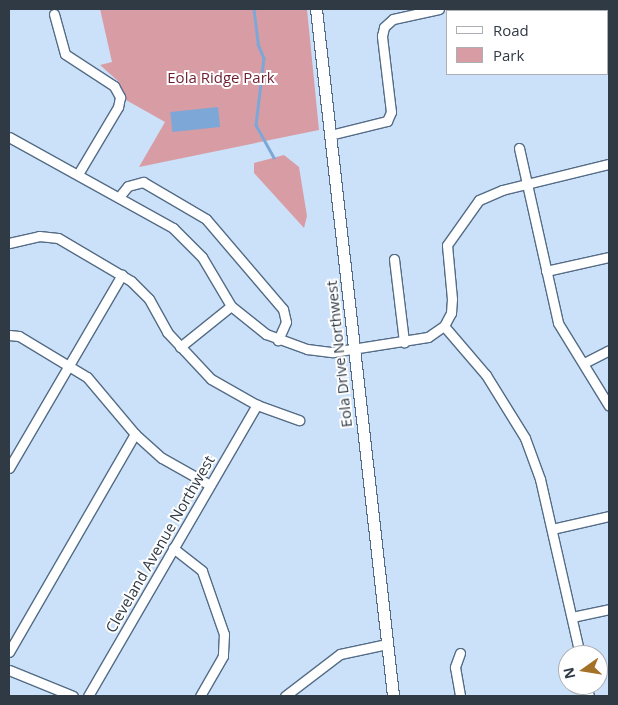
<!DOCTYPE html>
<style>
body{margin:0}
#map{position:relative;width:618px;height:705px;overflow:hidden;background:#cbe1f9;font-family:"Open Sans",sans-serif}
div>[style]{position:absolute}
.green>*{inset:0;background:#d89da4}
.water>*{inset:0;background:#7da7d6;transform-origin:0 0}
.stream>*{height:2.5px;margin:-1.25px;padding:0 1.25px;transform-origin:1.25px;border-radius:1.25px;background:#7da7d6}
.roads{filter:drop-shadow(1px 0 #546c86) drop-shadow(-1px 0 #546c86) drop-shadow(0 1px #546c86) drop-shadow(0 -1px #546c86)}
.minor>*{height:9px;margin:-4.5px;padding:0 4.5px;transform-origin:4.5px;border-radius:4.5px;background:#fff}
.major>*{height:11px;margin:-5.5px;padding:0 5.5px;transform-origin:5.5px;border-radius:5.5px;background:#fff}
span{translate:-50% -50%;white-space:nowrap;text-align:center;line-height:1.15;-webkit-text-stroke:4px #fff;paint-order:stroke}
.park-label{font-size:15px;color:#6d1e30}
.street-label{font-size:15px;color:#2f3a45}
.frame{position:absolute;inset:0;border:10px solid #2f3a45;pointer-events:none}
.legend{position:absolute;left:446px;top:10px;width:162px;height:65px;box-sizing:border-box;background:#fff;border:1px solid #acb0b5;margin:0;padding:6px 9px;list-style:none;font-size:15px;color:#2f3a45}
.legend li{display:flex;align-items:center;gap:10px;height:25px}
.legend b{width:25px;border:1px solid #acb0b5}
.north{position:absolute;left:558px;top:645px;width:50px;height:50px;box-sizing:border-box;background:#fff;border:1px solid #acb0b5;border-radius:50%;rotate:257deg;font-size:14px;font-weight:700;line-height:20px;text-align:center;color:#2f3a45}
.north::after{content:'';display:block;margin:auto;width:18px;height:22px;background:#a47129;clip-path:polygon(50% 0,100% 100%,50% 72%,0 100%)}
</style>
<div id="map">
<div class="green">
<div style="clip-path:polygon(100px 9px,307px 9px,319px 130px,139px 167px,165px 122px,126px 100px,119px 82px,100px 65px,112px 62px)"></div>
<div style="clip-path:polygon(284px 155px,299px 167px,307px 216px,304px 228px,254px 173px,254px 163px)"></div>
</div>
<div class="water">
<div style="left:218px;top:107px;width:20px;height:48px;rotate:84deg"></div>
</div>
<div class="stream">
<div style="left:254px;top:9px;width:35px;rotate:83deg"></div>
<div style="left:258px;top:44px;width:15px;rotate:67deg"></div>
<div style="left:264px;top:58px;width:67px;rotate:96.8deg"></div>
<div style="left:256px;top:125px;width:37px;rotate:61deg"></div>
</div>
<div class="roads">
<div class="minor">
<div style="left:451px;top:9px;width:2px;rotate:63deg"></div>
<div style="left:541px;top:9px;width:2px;rotate:90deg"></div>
<div style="left:54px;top:14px;width:41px;rotate:74.6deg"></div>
<div style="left:65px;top:54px;width:59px;rotate:33.1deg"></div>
<div style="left:114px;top:86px;width:13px;rotate:61deg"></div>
<div style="left:120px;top:97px;width:10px;rotate:101deg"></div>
<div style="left:118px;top:107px;width:78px;rotate:120.8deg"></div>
<div style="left:330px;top:135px;width:59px;rotate:-13.8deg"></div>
<div style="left:387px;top:121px;width:10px;rotate:-66deg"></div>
<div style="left:391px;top:112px;width:77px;rotate:-96.8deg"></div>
<div style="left:382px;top:36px;width:9px;rotate:-77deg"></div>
<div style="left:384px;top:27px;width:12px;rotate:-42deg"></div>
<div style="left:393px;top:19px;width:47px;rotate:-12.3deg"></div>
<div style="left:9px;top:137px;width:188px;rotate:29deg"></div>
<div style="left:173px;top:228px;width:41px;rotate:45deg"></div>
<div style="left:202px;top:257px;width:57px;rotate:59.4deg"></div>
<div style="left:231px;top:306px;width:45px;rotate:38.7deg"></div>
<div style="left:266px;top:334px;width:44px;rotate:20.1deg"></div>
<div style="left:307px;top:349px;width:26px;rotate:7deg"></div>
<div style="left:333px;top:352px;width:96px;rotate:-9deg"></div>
<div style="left:428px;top:337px;width:19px;rotate:-35deg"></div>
<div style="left:444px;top:326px;width:15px;rotate:-62deg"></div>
<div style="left:451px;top:313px;width:14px;rotate:-86deg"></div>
<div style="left:452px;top:299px;width:54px;rotate:-95.3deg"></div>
<div style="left:447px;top:245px;width:55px;rotate:-54.6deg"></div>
<div style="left:479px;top:200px;width:25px;rotate:-23deg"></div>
<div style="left:502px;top:190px;width:110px;rotate:-13.7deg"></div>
<div style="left:519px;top:148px;width:179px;rotate:77.4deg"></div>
<div style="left:558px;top:323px;width:97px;rotate:58.4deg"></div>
<div style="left:119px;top:197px;width:14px;rotate:-51deg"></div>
<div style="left:128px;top:186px;width:16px;rotate:-15deg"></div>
<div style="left:143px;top:182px;width:73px;rotate:30.4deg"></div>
<div style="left:206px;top:219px;width:118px;rotate:49.5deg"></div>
<div style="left:283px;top:309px;width:13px;rotate:77deg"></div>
<div style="left:286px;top:322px;width:20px;rotate:114deg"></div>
<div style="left:9px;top:243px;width:31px;rotate:-13deg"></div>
<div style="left:39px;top:236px;width:19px;rotate:6deg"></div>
<div style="left:58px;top:238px;width:85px;rotate:30.5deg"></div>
<div style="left:131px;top:281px;width:25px;rotate:45deg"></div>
<div style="left:149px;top:299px;width:38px;rotate:61deg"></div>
<div style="left:167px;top:332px;width:64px;rotate:46.9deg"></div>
<div style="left:211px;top:379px;width:53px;rotate:29.5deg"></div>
<div style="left:257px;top:405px;width:45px;rotate:19.7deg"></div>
<div style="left:394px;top:259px;width:84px;rotate:83.1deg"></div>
<div style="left:546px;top:271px;width:65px;rotate:-12.5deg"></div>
<div style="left:444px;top:326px;width:65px;rotate:49.4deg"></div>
<div style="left:486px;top:375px;width:74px;rotate:58.2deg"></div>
<div style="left:525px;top:438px;width:44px;rotate:69.9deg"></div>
<div style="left:540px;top:479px;width:180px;rotate:77.2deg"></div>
<div style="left:9px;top:335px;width:10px;rotate:6deg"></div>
<div style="left:19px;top:336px;width:79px;rotate:31.1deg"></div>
<div style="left:87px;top:377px;width:75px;rotate:49.9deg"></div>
<div style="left:135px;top:434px;width:36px;rotate:42deg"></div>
<div style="left:162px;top:458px;width:55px;rotate:29.4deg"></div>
<div style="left:180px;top:347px;width:65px;rotate:-38.8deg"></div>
<div style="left:584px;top:363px;width:28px;rotate:-27deg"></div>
<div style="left:9px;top:468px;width:224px;rotate:-59.7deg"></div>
<div style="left:552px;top:529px;width:58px;rotate:-12.8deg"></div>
<div style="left:173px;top:548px;width:37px;rotate:38deg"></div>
<div style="left:202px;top:571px;width:67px;rotate:70.8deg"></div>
<div style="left:224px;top:634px;width:22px;rotate:93deg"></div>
<div style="left:223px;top:656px;width:46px;rotate:119.9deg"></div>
<div style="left:572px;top:617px;width:38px;rotate:-12deg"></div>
<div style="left:9px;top:652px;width:252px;rotate:-60deg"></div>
<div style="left:460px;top:653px;width:15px;rotate:110deg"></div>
<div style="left:455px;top:667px;width:29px;rotate:80deg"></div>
<div style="left:9px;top:670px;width:69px;rotate:22.1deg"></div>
<div style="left:586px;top:685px;width:11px;rotate:75deg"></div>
<div style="left:88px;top:696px;width:337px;rotate:-59.9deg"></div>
<div style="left:285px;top:696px;width:69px;rotate:-37.4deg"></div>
<div style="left:340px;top:654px;width:48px;rotate:-12deg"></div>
</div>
<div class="major">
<div style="left:316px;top:9px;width:691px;rotate:83.6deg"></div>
</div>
</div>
<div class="park-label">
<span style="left:221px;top:78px">Eola Ridge Park</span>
</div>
<div class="street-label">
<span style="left:339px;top:354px;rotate:-96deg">Eola Drive Northwest</span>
<span style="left:160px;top:544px;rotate:-60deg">Cleveland Avenue Northwest</span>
</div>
<div class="frame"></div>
<ul class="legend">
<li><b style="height:6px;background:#fff"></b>Road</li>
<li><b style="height:14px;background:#d89da4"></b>Park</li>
</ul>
<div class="north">N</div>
</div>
